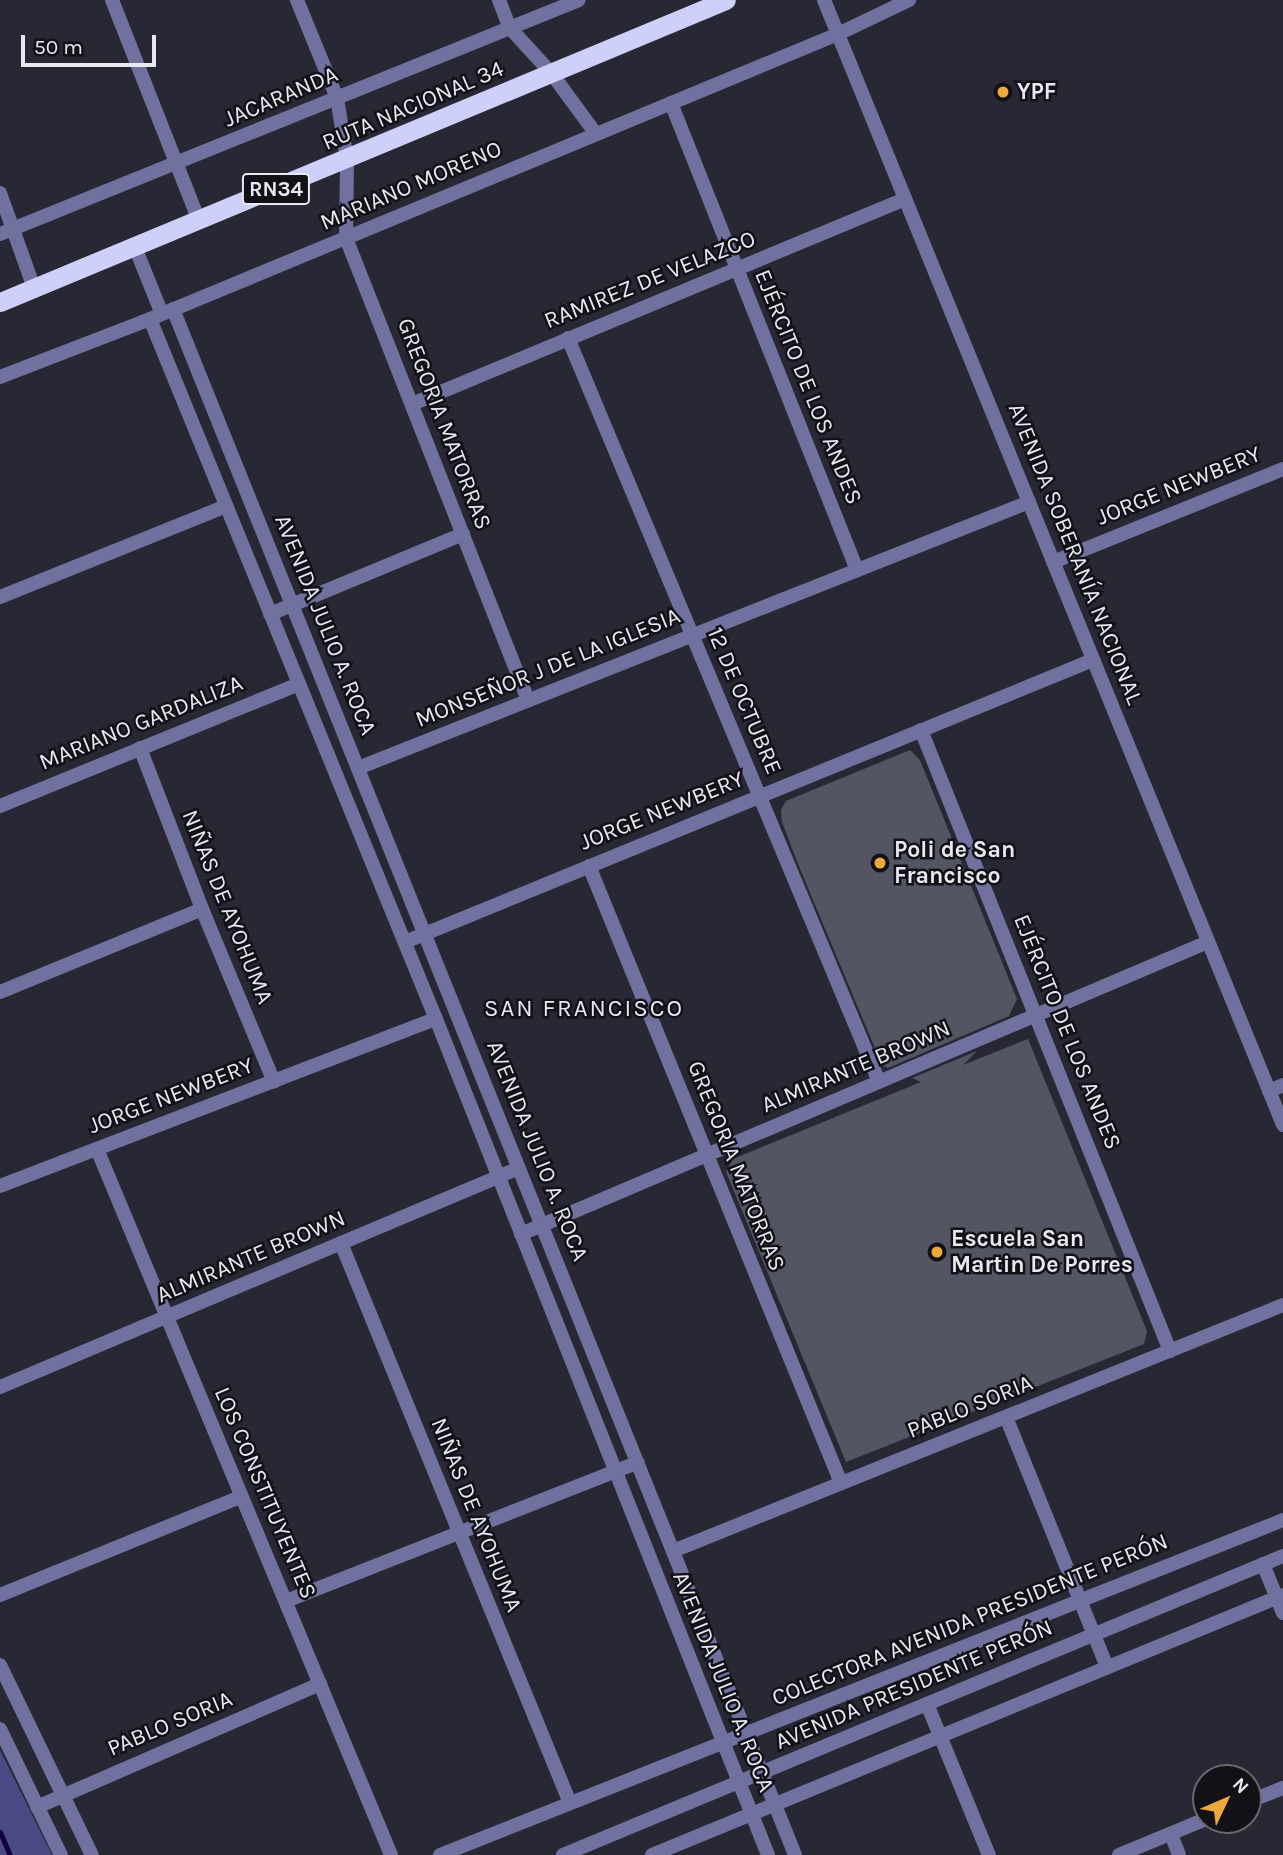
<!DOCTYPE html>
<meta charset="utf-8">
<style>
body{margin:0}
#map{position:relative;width:1283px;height:1855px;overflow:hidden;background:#282835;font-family:Karla,sans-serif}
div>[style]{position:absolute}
.green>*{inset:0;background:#4c4a85}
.stream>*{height:5px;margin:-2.5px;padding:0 2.5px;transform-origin:2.5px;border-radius:2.5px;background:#11013b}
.building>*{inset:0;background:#545563}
.minor>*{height:14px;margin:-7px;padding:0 7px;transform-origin:7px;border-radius:7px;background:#7171a0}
.tertiary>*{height:14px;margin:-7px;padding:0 7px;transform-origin:7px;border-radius:7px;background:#7171a0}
.trunk>*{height:19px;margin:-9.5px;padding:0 9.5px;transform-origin:9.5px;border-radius:9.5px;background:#ced0f9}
.dots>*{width:19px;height:19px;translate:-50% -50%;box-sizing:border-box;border:4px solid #111117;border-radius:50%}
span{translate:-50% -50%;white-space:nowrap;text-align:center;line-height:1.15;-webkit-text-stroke:5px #111117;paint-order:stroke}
.shield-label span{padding:2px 5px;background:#111117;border:2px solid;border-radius:5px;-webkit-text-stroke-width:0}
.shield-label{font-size:21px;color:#e7e8f0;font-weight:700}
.poi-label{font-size:23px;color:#e7e8f0;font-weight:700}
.left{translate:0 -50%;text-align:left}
.street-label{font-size:23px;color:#e7e8f0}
.neighbourhood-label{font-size:24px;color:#e7e8f0;letter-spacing:2px}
.north{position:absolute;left:1192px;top:1764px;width:70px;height:70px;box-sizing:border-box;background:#111117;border:2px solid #67676e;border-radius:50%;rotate:46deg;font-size:19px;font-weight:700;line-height:28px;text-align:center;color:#e7e8f0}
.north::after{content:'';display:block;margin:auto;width:24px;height:32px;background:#eea83c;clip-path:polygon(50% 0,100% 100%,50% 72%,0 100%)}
.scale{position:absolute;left:21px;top:35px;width:135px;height:32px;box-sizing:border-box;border:4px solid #e7e8f0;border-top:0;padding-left:9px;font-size:21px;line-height:24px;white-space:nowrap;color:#e7e8f0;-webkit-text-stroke:5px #111117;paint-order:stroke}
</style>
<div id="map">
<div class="green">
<div style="clip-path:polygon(0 1750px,52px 1855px,0 1855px)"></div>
</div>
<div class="stream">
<div style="left:0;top:1832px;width:25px;rotate:67deg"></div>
</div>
<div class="building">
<div style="clip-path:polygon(910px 750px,920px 760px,1017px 999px,1009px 1016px,888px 1068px,882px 1065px,798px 864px,782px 822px,781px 810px,786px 801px)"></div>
<div style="clip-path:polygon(1028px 1039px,1147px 1331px,1144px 1344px,846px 1462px,726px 1172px,733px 1159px,921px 1082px,912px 1078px,977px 1051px,963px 1065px)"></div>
</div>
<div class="minor">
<div style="left:112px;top:0;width:238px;rotate:68.5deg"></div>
<div style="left:297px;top:0;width:106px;rotate:67.8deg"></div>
<div style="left:337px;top:98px;width:63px;rotate:80.8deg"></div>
<div style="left:347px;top:160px;width:78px;rotate:90.7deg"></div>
<div style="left:346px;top:238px;width:497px;rotate:68.5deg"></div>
<div style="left:552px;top:74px;width:74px;rotate:53.7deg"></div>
<div style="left:671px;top:103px;width:503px;rotate:68.28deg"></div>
<div style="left:0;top:193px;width:101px;rotate:70.3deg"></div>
<div style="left:0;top:234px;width:624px;rotate:-22.01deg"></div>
<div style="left:135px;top:247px;width:72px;rotate:68.1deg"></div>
<div style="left:173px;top:309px;width:1666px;rotate:68.08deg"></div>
<div style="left:150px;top:319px;width:756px;rotate:67.78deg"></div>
<div style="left:436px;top:1019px;width:900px;rotate:68.34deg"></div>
<div style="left:568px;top:338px;width:806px;rotate:67.31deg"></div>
<div style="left:0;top:377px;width:161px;rotate:-21.1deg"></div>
<div style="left:150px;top:319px;width:212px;rotate:-22.5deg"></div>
<div style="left:346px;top:238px;width:533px;rotate:-22.52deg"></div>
<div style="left:838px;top:34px;width:79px;rotate:-25.6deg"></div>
<div style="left:412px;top:404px;width:534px;rotate:-22.58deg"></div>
<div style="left:1053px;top:562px;width:248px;rotate:-22deg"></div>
<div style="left:0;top:597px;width:244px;rotate:-21.9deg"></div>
<div style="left:270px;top:614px;width:209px;rotate:-22.5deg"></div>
<div style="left:921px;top:730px;width:669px;rotate:68.15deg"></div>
<div style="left:140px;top:748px;width:173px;rotate:68.9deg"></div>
<div style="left:202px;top:909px;width:187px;rotate:67.4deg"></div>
<div style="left:358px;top:768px;width:722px;rotate:-21.62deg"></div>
<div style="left:0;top:806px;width:323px;rotate:-22.2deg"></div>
<div style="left:589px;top:866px;width:666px;rotate:67.78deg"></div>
<div style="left:405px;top:942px;width:744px;rotate:-22.29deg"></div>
<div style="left:0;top:992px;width:218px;rotate:-22.3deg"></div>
<div style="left:1269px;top:1091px;width:15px;rotate:-23deg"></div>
<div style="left:97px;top:1149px;width:765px;rotate:67.39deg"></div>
<div style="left:0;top:1186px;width:467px;rotate:-21deg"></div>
<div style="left:521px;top:1234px;width:746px;rotate:-23.03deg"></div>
<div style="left:341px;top:1243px;width:605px;rotate:67.76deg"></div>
<div style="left:0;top:1387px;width:563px;rotate:-22.88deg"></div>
<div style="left:1006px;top:1417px;width:270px;rotate:68deg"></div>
<div style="left:673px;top:1551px;width:658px;rotate:-21.96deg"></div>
<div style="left:1263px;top:1564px;width:53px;rotate:67.8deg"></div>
<div style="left:0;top:1595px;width:261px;rotate:-22.2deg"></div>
<div style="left:286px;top:1601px;width:378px;rotate:-21.5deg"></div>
<div style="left:927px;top:1704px;width:163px;rotate:67.7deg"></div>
<div style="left:1248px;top:1802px;width:38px;rotate:-22deg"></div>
<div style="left:37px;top:1807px;width:309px;rotate:-23.5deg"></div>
<div style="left:1171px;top:1834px;width:22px;rotate:69deg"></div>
<div style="left:440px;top:1855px;width:907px;rotate:-21.67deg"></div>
<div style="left:1119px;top:1855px;width:94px;rotate:-22.5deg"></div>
</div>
<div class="tertiary">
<div style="left:499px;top:0;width:30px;rotate:69deg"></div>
<div style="left:510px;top:28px;width:62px;rotate:47.6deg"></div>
<div style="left:824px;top:0;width:1215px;rotate:67.8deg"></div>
<div style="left:0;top:1665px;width:211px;rotate:64.2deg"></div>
<div style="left:0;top:1729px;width:140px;rotate:64.2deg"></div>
<div style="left:563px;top:1855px;width:780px;rotate:-22.55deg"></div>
<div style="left:652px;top:1855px;width:682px;rotate:-22.39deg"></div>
</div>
<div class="trunk">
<div style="left:0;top:302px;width:786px;rotate:-22.59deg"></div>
</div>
<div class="dots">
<div style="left:1003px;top:92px;background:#eea83c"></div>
<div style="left:880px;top:863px;background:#eea83c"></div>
<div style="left:937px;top:1252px;background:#eea83c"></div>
</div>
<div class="shield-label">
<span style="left:276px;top:189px">RN34</span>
</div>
<div class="poi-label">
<span class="left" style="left:1017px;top:92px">YPF</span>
<span class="left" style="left:894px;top:863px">Poli de San<br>Francisco</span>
<span class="left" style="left:951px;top:1252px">Escuela San<br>Martin De Porres</span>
</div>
<div class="street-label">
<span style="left:281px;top:97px;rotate:-23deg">JACARANDA</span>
<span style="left:413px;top:106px;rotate:-23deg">RUTA NACIONAL 34</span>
<span style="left:411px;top:186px;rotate:-23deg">MARIANO MORENO</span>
<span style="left:650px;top:280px;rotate:-22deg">RAMIREZ DE VELAZCO</span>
<span style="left:808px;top:387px;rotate:68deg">EJÉRCITO DE LOS ANDES</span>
<span style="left:444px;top:424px;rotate:69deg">GREGORIA MATORRAS</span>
<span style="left:1179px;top:486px;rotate:-22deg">JORGE NEWBERY</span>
<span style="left:1075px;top:554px;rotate:68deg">AVENIDA SOBERANÍA NACIONAL</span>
<span style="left:325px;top:625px;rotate:68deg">AVENIDA JULIO A. ROCA</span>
<span style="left:548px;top:668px;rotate:-22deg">MONSEÑOR J DE LA IGLESIA</span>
<span style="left:744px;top:701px;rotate:67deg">12 DE OCTUBRE</span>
<span style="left:141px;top:723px;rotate:-22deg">MARIANO GARDALIZA</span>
<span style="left:662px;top:811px;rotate:-22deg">JORGE NEWBERY</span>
<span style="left:227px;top:907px;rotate:68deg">NIÑAS DE AYOHUMA</span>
<span style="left:1067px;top:1032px;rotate:68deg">EJÉRCITO DE LOS ANDES</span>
<span style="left:856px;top:1067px;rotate:-23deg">ALMIRANTE BROWN</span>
<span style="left:171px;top:1096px;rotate:-21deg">JORGE NEWBERY</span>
<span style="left:537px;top:1151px;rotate:68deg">AVENIDA JULIO A. ROCA</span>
<span style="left:736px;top:1166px;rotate:68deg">GREGORIA MATORRAS</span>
<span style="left:251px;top:1257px;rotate:-23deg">ALMIRANTE BROWN</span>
<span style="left:970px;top:1407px;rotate:-22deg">PABLO SORIA</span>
<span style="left:265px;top:1493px;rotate:67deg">LOS CONSTITUYENTES</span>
<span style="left:476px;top:1515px;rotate:68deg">NIÑAS DE AYOHUMA</span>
<span style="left:970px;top:1620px;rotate:-22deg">COLECTORA AVENIDA PRESIDENTE PERÓN</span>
<span style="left:723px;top:1682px;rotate:68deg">AVENIDA JULIO A. ROCA</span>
<span style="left:914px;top:1685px;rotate:-23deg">AVENIDA PRESIDENTE PERÓN</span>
<span style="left:170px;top:1724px;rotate:-23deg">PABLO SORIA</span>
</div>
<div class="neighbourhood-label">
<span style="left:584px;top:1009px">SAN FRANCISCO</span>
</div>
<div class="north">N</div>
<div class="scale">50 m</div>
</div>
